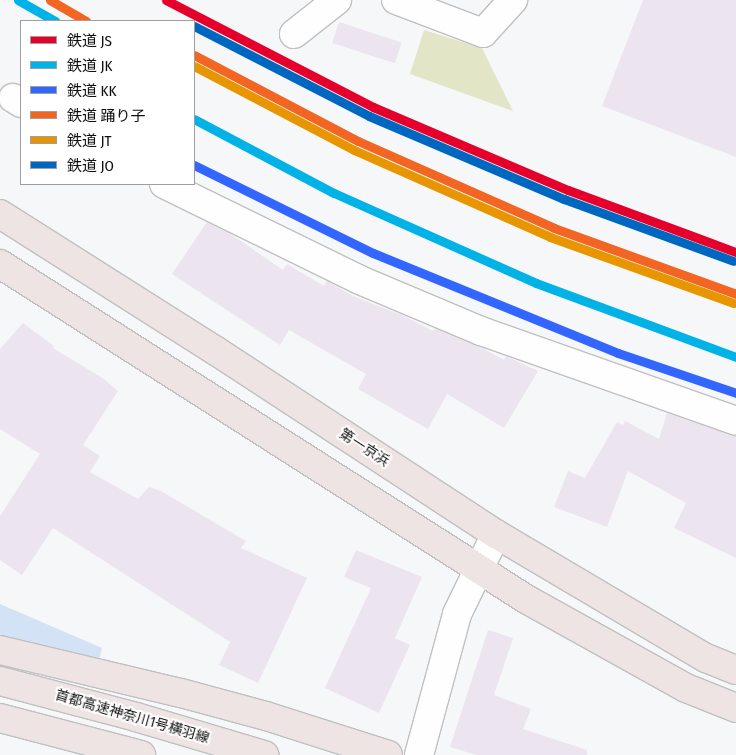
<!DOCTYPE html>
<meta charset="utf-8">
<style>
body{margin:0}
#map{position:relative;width:736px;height:755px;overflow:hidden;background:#f6f7f8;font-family:"Fira Sans Condensed","Noto Sans JP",sans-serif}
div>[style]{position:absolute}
.green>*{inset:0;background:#e2e6c7}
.water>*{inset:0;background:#d4e2f6}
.building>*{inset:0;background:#ece5f0;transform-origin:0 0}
.roads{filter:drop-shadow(1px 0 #c0c0c1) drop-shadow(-1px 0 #c0c0c1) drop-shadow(0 1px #c0c0c1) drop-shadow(0 -1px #c0c0c1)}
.minor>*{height:28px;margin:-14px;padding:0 14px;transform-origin:14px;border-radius:14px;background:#fefefe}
.highway>*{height:28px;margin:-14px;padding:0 14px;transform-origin:14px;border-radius:14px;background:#efe4e4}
.rail-1>*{height:9px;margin:-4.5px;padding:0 4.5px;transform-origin:4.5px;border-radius:4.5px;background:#e4002b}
.rail-2>*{height:9px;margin:-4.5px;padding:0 4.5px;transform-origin:4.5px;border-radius:4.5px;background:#00b2e5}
.rail-3>*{height:9px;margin:-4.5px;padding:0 4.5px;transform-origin:4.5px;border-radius:4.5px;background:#36f}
.rail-4>*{height:9px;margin:-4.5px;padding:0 4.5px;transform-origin:4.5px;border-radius:4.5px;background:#f26522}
.rail-5>*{height:9px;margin:-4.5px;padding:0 4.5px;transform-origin:4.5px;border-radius:4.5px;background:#e79602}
.rail-6>*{height:9px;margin:-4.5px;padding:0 4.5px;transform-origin:4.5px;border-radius:4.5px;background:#0067c0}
span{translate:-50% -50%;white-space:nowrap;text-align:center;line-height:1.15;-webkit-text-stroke:4px #fff;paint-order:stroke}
.street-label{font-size:14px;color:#0f0f10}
.legend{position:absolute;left:20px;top:20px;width:175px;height:165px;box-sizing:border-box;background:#fff;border:1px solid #9f9f9f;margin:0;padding:6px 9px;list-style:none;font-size:15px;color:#0f0f10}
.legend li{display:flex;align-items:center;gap:10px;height:25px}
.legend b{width:25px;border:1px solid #9f9f9f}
</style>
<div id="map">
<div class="green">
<div style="clip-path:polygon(424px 30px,482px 48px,513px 111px,410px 74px)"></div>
</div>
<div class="water">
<div style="clip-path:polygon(0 604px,102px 648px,99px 660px,0 639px)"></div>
</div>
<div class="building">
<div style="clip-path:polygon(643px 0,736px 0,736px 157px,602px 106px)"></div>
<div style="left:339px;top:22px;width:66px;height:22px;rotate:18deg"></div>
<div style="clip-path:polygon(207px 222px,229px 233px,283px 270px,287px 264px,324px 286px,327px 281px,353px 296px,404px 316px,433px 331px,435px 328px,484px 349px,504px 360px,506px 356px,538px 371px,504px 428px,447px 394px,428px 429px,358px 389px,366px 374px,289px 330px,280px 345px,172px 274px)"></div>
<div style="clip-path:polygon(23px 323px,54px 346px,53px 348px,104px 379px,118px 391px,83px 445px,100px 456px,90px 472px,138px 499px,149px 487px,161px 491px,246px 541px,241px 548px,307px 578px,258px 683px,219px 665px,230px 642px,53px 528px,22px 575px,0 560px,0 516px,40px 454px,0 429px,0 349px)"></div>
<div style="clip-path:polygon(667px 413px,736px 436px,736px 558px,674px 528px,686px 503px,628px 471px,607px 527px,554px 507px,568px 471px,585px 478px,617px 422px,623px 425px,625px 421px,659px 439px)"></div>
<div style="clip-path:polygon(356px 550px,422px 577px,395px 638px,410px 645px,379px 713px,325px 688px,371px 588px,344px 577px)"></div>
<div style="clip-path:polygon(488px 630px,513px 638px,494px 695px,531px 709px,523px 729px,587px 750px,587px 755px,476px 755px,450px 747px)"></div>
</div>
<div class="roads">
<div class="minor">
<div style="left:396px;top:0;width:93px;rotate:20.8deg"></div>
<div style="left:483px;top:33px;width:45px;rotate:-47.7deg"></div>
<div style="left:294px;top:34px;width:55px;rotate:-38.3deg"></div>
<div style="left:13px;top:98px;width:9px;rotate:32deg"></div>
<div style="left:164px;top:184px;width:218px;rotate:26.1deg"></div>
<div style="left:360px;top:280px;width:131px;rotate:22.9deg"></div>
<div style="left:481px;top:331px;width:270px;rotate:19.4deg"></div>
<div style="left:419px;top:755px;width:146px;rotate:-74.9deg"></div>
<div style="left:457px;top:614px;width:89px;rotate:-64deg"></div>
</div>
<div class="highway">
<div style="left:0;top:214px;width:256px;rotate:32.4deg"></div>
<div style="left:216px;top:351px;width:334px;rotate:33.2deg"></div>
<div style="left:496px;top:534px;width:244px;rotate:30.6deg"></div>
<div style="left:706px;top:658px;width:32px;rotate:22deg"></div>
<div style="left:0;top:264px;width:624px;rotate:32.49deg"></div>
<div style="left:526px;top:599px;width:183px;rotate:29.1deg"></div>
<div style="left:686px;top:688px;width:54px;rotate:21.8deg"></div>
<div style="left:0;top:650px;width:186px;rotate:13.4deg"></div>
<div style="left:181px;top:693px;width:88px;rotate:15.1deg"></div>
<div style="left:266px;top:716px;width:128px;rotate:17.7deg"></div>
<div style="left:0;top:681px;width:141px;rotate:14.8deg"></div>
<div style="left:136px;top:717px;width:134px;rotate:16.5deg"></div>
<div style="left:0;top:718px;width:146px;rotate:14.7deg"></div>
</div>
</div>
<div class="rail-1">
<div style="left:166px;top:0;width:233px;rotate:27.3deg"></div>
<div style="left:373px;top:107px;width:212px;rotate:23.1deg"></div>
<div style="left:568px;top:190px;width:179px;rotate:20.3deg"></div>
</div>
<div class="rail-2">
<div style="left:18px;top:0;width:43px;rotate:29.6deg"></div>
<div style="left:194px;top:119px;width:158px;rotate:27.9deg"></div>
<div style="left:334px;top:193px;width:221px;rotate:24deg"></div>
<div style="left:536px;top:283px;width:213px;rotate:20.3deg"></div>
</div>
<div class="rail-3">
<div style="left:194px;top:165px;width:199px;rotate:26.2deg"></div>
<div style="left:373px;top:253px;width:265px;rotate:22.2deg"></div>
<div style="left:618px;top:353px;width:125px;rotate:18.7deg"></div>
</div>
<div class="rail-4">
<div style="left:50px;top:0;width:42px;rotate:30.3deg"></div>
<div style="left:194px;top:55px;width:185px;rotate:27.7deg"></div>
<div style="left:358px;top:141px;width:214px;rotate:23.9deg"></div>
<div style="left:554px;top:228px;width:194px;rotate:19.9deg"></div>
</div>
<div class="rail-5">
<div style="left:194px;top:66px;width:181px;rotate:27.7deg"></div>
<div style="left:354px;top:150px;width:214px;rotate:23.9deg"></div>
<div style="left:550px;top:237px;width:195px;rotate:19.8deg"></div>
</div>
<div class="rail-6">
<div style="left:194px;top:26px;width:197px;rotate:27.2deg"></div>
<div style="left:369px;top:116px;width:212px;rotate:23.1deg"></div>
<div style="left:564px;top:199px;width:180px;rotate:20.1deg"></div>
</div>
<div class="street-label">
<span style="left:364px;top:448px;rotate:33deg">第一京浜</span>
<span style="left:132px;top:717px;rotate:16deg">首都高速神奈川1号横羽線</span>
</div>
<ul class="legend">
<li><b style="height:6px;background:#e4002b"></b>鉄道 JS</li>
<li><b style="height:6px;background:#00b2e5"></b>鉄道 JK</li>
<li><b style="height:6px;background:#36f"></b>鉄道 KK</li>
<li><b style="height:6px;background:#f26522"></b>鉄道 踊り子</li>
<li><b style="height:6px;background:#e79602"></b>鉄道 JT</li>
<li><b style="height:6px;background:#0067c0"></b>鉄道 JO</li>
</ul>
</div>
